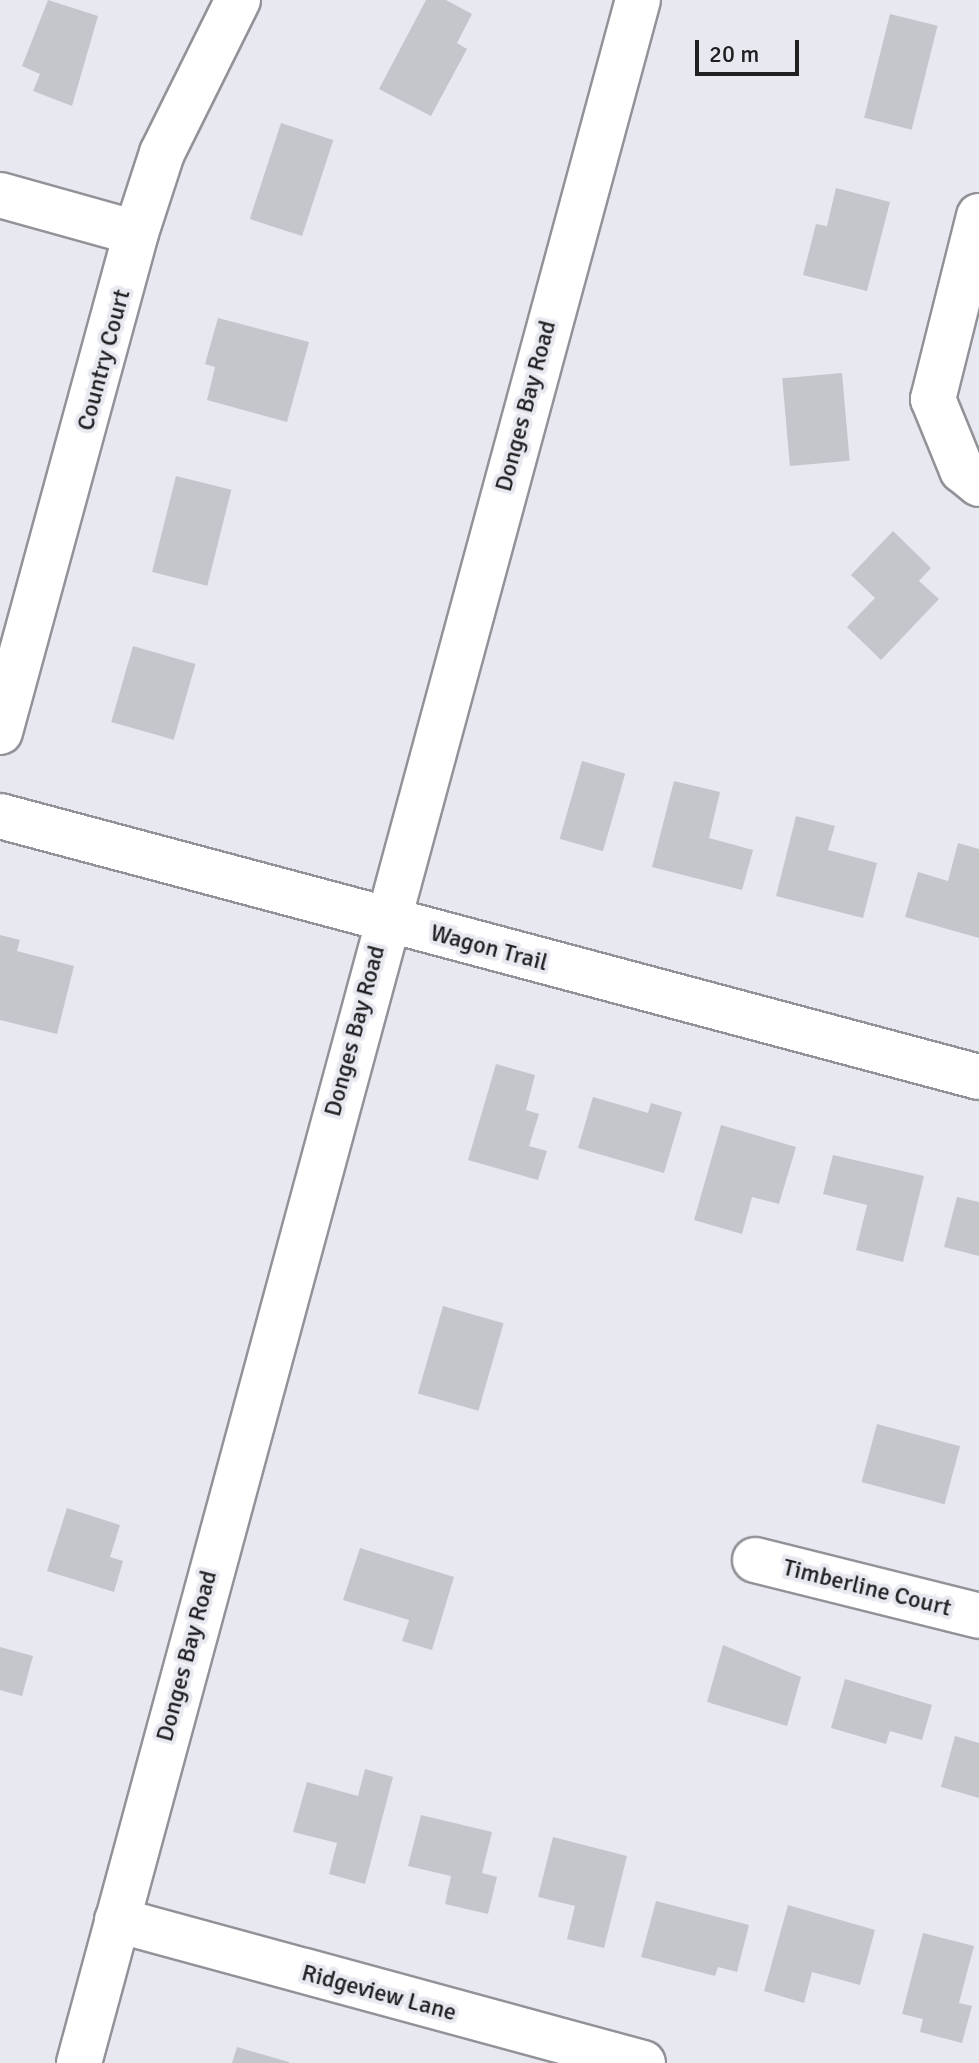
<!DOCTYPE html>
<style>
body{margin:0}
#map{position:relative;width:979px;height:2063px;overflow:hidden;background:#e8e9f0;font-family:Signika,sans-serif}
div>[style]{position:absolute}
.building>*{inset:0;background:#c5c6cc;transform-origin:0 0}
.roads{filter:drop-shadow(2px 0 #929298) drop-shadow(-2px 0 #929298) drop-shadow(0 2px #929298) drop-shadow(0 -2px #929298)}
.minor>*{height:44px;margin:-22px;padding:0 22px;transform-origin:22px;border-radius:22px;background:#fff}
span{translate:-50% -50%;white-space:nowrap;text-align:center;line-height:1.15;-webkit-text-stroke:8px #e8e9f0;paint-order:stroke}
.street-label{font-size:24px;color:#202022}
.scale{position:absolute;left:695px;top:40px;width:104px;height:36px;box-sizing:border-box;border:4px solid #202022;border-top:0;padding-left:10px;font-size:24px;line-height:28px;white-space:nowrap;color:#202022;-webkit-text-stroke:6px #e8e9f0;paint-order:stroke}
</style>
<div id="map">
<div class="building">
<div style="clip-path:polygon(48px 0,98px 16px,72px 106px,33px 91px,40px 74px,22px 66px)"></div>
<div style="clip-path:polygon(426px 0,446px 0,472px 14px,457px 43px,467px 49px,431px 116px,379px 89px)"></div>
<div style="left:890px;top:14px;width:49px;height:107px;rotate:14deg"></div>
<div style="left:281px;top:123px;width:55px;height:101px;rotate:18deg"></div>
<div style="clip-path:polygon(836px 188px,890px 202px,867px 291px,803px 275px,816px 224px,827px 226px)"></div>
<div style="clip-path:polygon(218px 318px,309px 342px,287px 422px,207px 400px,215px 367px,205px 364px)"></div>
<div style="left:842px;top:373px;width:88px;height:60px;rotate:85deg"></div>
<div style="left:176px;top:476px;width:57px;height:99px;rotate:14deg"></div>
<div style="clip-path:polygon(893px 531px,931px 568px,919px 581px,939px 599px,881px 660px,847px 627px,875px 598px,851px 575px)"></div>
<div style="left:133px;top:646px;width:65px;height:79px;rotate:16deg"></div>
<div style="left:582px;top:761px;width:45px;height:81px;rotate:16deg"></div>
<div style="clip-path:polygon(674px 781px,720px 792px,709px 838px,753px 850px,742px 890px,652px 867px)"></div>
<div style="clip-path:polygon(796px 816px,835px 826px,828px 850px,877px 863px,863px 918px,776px 896px)"></div>
<div style="clip-path:polygon(958px 843px,979px 849px,979px 938px,905px 917px,918px 872px,948px 881px)"></div>
<div style="clip-path:polygon(0 935px,20px 940px,17px 951px,74px 966px,57px 1034px,0 1020px)"></div>
<div style="clip-path:polygon(496px 1064px,535px 1075px,526px 1110px,539px 1114px,529px 1146px,547px 1151px,538px 1180px,468px 1160px)"></div>
<div style="clip-path:polygon(593px 1097px,648px 1113px,651px 1103px,682px 1112px,664px 1173px,578px 1148px)"></div>
<div style="clip-path:polygon(721px 1125px,796px 1147px,779px 1204px,752px 1197px,742px 1234px,694px 1220px)"></div>
<div style="clip-path:polygon(833px 1155px,924px 1176px,903px 1262px,856px 1250px,867px 1205px,823px 1194px)"></div>
<div style="clip-path:polygon(957px 1197px,979px 1202px,979px 1256px,944px 1247px)"></div>
<div style="left:443px;top:1306px;width:63px;height:91px;rotate:16deg"></div>
<div style="left:877px;top:1424px;width:86px;height:60px;rotate:15deg"></div>
<div style="clip-path:polygon(67px 1508px,120px 1525px,110px 1557px,123px 1561px,114px 1592px,47px 1571px)"></div>
<div style="clip-path:polygon(360px 1548px,454px 1577px,432px 1650px,402px 1641px,409px 1620px,343px 1600px)"></div>
<div style="clip-path:polygon(723px 1645px,801px 1677px,787px 1726px,707px 1702px)"></div>
<div style="clip-path:polygon(0 1647px,33px 1656px,22px 1696px,0 1690px)"></div>
<div style="clip-path:polygon(845px 1679px,932px 1705px,922px 1740px,890px 1731px,886px 1744px,831px 1728px)"></div>
<div style="clip-path:polygon(955px 1736px,979px 1743px,979px 1798px,941px 1787px)"></div>
<div style="clip-path:polygon(365px 1769px,393px 1777px,365px 1884px,329px 1874px,337px 1843px,293px 1832px,307px 1782px,358px 1796px)"></div>
<div style="clip-path:polygon(421px 1815px,492px 1832px,482px 1873px,497px 1877px,488px 1914px,445px 1904px,451px 1876px,408px 1866px)"></div>
<div style="clip-path:polygon(553px 1837px,627px 1856px,604px 1948px,567px 1939px,575px 1906px,538px 1897px)"></div>
<div style="clip-path:polygon(656px 1901px,749px 1925px,737px 1972px,718px 1967px,715px 1976px,641px 1957px)"></div>
<div style="clip-path:polygon(788px 1905px,875px 1930px,860px 1985px,812px 1972px,804px 2003px,764px 1991px)"></div>
<div style="clip-path:polygon(923px 1933px,974px 1946px,959px 2003px,972px 2006px,962px 2043px,920px 2032px,923px 2019px,902px 2014px)"></div>
<div style="clip-path:polygon(237px 2047px,289px 2062px,289px 2063px,232px 2063px)"></div>
</div>
<div class="roads">
<div class="minor">
<div style="left:0;top:195px;width:141px;rotate:15.6deg"></div>
<div style="left:979px;top:216px;width:189px;rotate:104.1deg"></div>
<div style="left:933px;top:399px;width:77px;rotate:67.8deg"></div>
<div style="left:962px;top:470px;width:22px;rotate:39deg"></div>
<div style="left:0;top:732px;width:517px;rotate:-74.75deg"></div>
<div style="left:136px;top:233px;width:84px;rotate:-72deg"></div>
<div style="left:162px;top:153px;width:171px;rotate:-63.6deg"></div>
<div style="left:0;top:816px;width:1013px;rotate:14.93deg"></div>
<div style="left:755px;top:1560px;width:231px;rotate:14deg"></div>
<div style="left:117px;top:1920px;width:545px;rotate:15.21deg"></div>
<div style="left:79px;top:2063px;width:2137px;rotate:-74.84deg"></div>
</div>
</div>
<div class="street-label">
<span style="left:104px;top:360px;rotate:-75deg">Country Court</span>
<span style="left:526px;top:406px;rotate:-75deg">Donges Bay Road</span>
<span style="left:489px;top:948px;rotate:15deg">Wagon Trail</span>
<span style="left:355px;top:1031px;rotate:-75deg">Donges Bay Road</span>
<span style="left:867px;top:1588px;rotate:14deg">Timberline Court</span>
<span style="left:187px;top:1656px;rotate:-75deg">Donges Bay Road</span>
<span style="left:379px;top:1993px;rotate:15deg">Ridgeview Lane</span>
</div>
<div class="scale">20 m</div>
</div>
